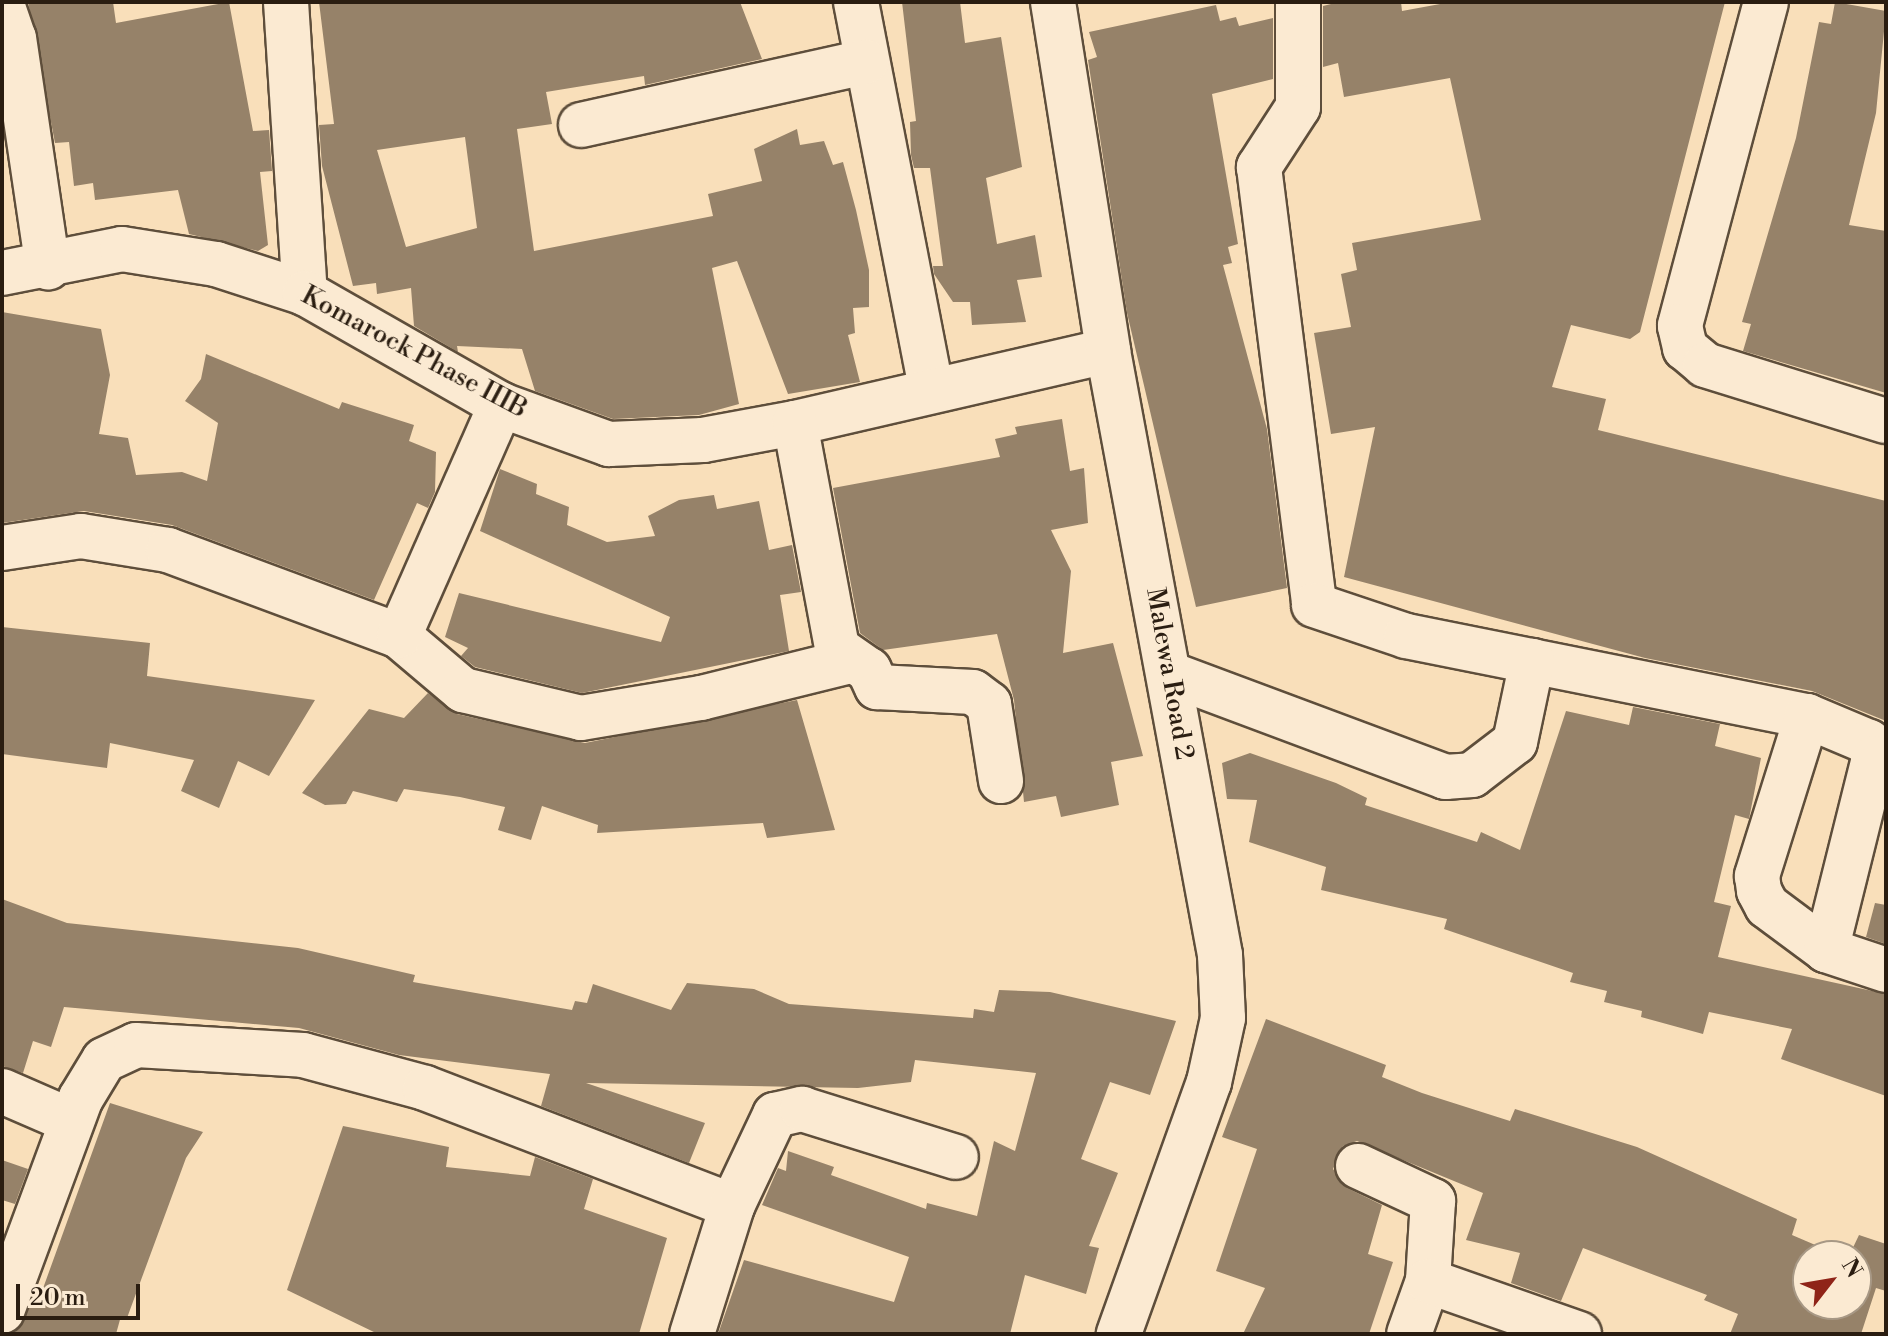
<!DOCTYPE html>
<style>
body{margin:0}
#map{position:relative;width:1888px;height:1336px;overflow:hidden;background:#f9dfba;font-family:"Libre Bodoni",serif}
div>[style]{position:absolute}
.building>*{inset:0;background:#968269}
.roads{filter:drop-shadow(2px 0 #5e4e3b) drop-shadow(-2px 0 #5e4e3b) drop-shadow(0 2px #5e4e3b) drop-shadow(0 -2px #5e4e3b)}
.street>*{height:44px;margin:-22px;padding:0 22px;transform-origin:22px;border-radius:22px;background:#fbead2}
.secondary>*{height:44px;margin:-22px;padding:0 22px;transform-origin:22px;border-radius:22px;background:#fbead2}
span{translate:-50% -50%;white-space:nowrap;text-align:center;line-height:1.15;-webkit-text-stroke:6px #fbead2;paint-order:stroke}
.street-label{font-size:26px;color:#2a1d11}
.frame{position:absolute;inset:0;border:4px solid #2a1d11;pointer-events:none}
.north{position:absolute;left:1792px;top:1240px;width:80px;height:80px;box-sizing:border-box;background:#fbead2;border:2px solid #a79885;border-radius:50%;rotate:59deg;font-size:22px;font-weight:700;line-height:32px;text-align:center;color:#2a1d11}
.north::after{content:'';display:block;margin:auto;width:28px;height:36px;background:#8f2418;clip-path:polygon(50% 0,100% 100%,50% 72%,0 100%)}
.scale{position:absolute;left:16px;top:1284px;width:124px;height:36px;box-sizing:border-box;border:4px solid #2a1d11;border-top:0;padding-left:10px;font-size:24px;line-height:28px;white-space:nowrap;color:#2a1d11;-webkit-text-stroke:6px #fbead2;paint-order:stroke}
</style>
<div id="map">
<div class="building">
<div style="clip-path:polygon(28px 2px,113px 2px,116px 23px,229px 2px,253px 131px,269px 130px,272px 171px,260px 172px,268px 245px,258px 251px,189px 234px,178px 190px,95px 200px,93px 183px,74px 186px,69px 142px,55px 143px)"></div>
<div style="clip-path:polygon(evenodd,319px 2px,740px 2px,762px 59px,645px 85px,644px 76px,546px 92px,552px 124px,517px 129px,534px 251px,713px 216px,708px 194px,762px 181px,754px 149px,797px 129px,800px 145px,824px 141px,833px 165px,843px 162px,856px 210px,869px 270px,869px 307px,853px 308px,855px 333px,848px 335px,860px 382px,788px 394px,737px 261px,712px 268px,739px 404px,699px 415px,613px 419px,535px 391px,522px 349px,457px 346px,458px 352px,414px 326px,411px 288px,377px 294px,376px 283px,353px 286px,322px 166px,319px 125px,334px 124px,319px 2px,465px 137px,477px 228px,406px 247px,377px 150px,465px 137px)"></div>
<div style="clip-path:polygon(902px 2px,960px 2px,965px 43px,1001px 37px,1022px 167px,986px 178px,997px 244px,1035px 235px,1042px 277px,1017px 280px,1026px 322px,972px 325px,970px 302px,953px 302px,934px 274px,933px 266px,943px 266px,930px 168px,914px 168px,911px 155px,910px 122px,916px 121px)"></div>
<div style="clip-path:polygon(1339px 2px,1401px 2px,1402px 11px,1451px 2px,1725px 2px,1640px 332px,1630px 339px,1571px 325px,1552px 387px,1606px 399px,1598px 430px,1886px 501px,1886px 721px,1812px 691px,1645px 658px,1344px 577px,1375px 427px,1331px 434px,1314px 333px,1351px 327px,1341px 274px,1357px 270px,1352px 243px,1481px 220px,1450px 78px,1344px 97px,1338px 63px,1323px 67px,1323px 6px)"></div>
<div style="clip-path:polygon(1835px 2px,1886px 11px,1876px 113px,1849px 225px,1886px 231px,1886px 393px,1743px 351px,1751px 324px,1742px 322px,1796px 138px,1819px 22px,1831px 24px)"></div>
<div style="clip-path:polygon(1216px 5px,1220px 21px,1236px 17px,1239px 26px,1273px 18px,1273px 79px,1212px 94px,1238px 244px,1228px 247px,1232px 263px,1223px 265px,1267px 429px,1287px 588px,1196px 607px,1127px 313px,1088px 60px,1097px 57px,1089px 32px)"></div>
<div style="clip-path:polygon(2px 312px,101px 329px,110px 375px,99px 434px,128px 438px,136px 475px,182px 472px,207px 481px,218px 423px,185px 401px,201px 379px,206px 354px,339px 409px,342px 402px,414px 425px,409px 441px,436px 452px,435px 492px,428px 508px,417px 503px,374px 600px,172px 525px,84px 511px,2px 523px)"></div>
<div style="clip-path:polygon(1062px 419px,1070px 471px,1084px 468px,1088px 523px,1051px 530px,1071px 571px,1063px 653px,1113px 643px,1143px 756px,1111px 762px,1119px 805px,1061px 817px,1056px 796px,1024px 802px,1014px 700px,997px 634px,883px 650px,860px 633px,833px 488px,1000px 457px,995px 439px,1017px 434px,1015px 427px)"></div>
<div style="clip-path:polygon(500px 469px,537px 484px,536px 494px,569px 507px,567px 525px,607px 542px,655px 536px,648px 516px,679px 500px,714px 495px,717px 509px,759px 501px,769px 550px,792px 545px,801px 592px,780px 595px,789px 651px,582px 693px,475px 667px,461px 656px,468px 648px,445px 637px,459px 593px,661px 642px,670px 617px,480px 531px)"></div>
<div style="clip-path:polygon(2px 627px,150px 643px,147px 676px,315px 700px,269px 776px,238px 761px,219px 808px,181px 791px,194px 760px,110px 743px,107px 768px,2px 754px)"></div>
<div style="clip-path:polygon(428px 693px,457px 714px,585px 743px,797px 700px,835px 830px,767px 838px,763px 823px,597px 833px,598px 825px,542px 806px,531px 840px,498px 830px,505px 807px,460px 797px,404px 789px,397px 802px,353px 791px,346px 804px,325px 805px,302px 793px,369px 709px,404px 718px)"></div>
<div style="clip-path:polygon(1633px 707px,1720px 724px,1715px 746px,1761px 758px,1749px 819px,1735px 815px,1714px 902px,1731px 906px,1718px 957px,1886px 994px,1886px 1096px,1781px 1059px,1792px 1029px,1709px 1012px,1703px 1034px,1641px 1017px,1642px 1011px,1604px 1002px,1607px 991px,1570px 982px,1573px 973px,1444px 929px,1447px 919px,1321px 890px,1326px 867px,1249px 842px,1257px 800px,1227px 799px,1222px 763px,1250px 753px,1336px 783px,1367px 798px,1365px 805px,1477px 842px,1481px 832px,1520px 850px,1566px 711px,1629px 725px)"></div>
<div style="clip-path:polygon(2px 899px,67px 923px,298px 948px,415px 975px,413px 982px,572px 1010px,575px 1001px,587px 1003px,593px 984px,671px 1010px,687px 983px,754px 989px,789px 1004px,973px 1018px,974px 1009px,994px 1012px,999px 990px,1050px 992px,1176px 1021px,1150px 1095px,1110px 1082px,1081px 1159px,1118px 1173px,1089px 1246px,1099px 1248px,1086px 1294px,1025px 1275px,1010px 1334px,718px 1334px,744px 1260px,894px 1302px,909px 1257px,762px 1205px,778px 1168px,786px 1171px,788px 1151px,834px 1167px,831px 1175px,926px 1209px,927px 1203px,977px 1216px,994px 1141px,1015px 1151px,1036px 1073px,915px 1060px,911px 1082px,858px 1088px,586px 1083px,705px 1123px,689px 1163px,541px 1106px,550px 1074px,399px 1055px,299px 1028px,64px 1007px,51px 1047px,33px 1041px,23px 1073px,2px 1066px)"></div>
<div style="clip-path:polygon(1875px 903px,1886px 905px,1886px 944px,1866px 937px)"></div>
<div style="clip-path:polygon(1266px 1019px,1386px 1065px,1382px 1077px,1422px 1093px,1510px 1121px,1515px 1109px,1637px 1147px,1797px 1219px,1792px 1235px,1841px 1256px,1808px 1256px,1808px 1304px,1856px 1304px,1856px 1256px,1849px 1256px,1859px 1235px,1886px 1244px,1886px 1291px,1876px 1288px,1861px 1334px,1730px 1334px,1738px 1314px,1704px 1300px,1707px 1295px,1583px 1248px,1561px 1301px,1511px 1283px,1520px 1253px,1466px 1240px,1483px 1193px,1357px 1141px,1343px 1146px,1333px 1169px,1347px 1188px,1382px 1205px,1368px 1254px,1393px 1262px,1369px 1334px,1243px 1334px,1265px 1288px,1216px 1271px,1257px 1149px,1222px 1137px)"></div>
<div style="clip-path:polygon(110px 1103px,203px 1132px,186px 1158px,127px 1318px,121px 1316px,116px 1334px,15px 1332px,32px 1302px,37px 1305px)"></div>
<div style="clip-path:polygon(343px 1126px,449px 1147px,446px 1167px,530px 1176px,535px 1157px,593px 1179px,584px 1209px,667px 1238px,639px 1334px,378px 1334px,287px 1290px)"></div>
<div style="clip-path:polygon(2px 1160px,28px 1169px,15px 1204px,2px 1200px)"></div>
</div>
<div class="roads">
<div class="street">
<div style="left:286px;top:2px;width:292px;rotate:86.3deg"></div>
<div style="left:856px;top:2px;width:393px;rotate:79deg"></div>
<div style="left:1298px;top:2px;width:105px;rotate:90deg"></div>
<div style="left:1298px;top:107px;width:72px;rotate:123deg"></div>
<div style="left:1259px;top:167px;width:441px;rotate:82.8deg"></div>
<div style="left:1314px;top:605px;width:97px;rotate:18.6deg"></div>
<div style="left:1406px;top:636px;width:409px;rotate:11.3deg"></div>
<div style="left:1807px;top:716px;width:67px;rotate:22.8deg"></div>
<div style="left:1869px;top:742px;width:17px;rotate:73deg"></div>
<div style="left:1874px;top:758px;width:198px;rotate:104deg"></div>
<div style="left:1766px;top:2px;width:335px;rotate:104.9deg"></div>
<div style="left:1680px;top:326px;width:23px;rotate:77deg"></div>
<div style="left:1685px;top:348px;width:26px;rotate:40deg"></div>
<div style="left:1705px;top:365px;width:189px;rotate:17.2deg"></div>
<div style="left:2px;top:4px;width:36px;rotate:71deg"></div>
<div style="left:14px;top:38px;width:232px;rotate:81.6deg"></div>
<div style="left:581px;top:125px;width:292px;rotate:-12.5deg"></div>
<div style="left:2px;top:273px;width:122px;rotate:-11.3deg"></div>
<div style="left:122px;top:249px;width:95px;rotate:9.1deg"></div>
<div style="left:216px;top:264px;width:94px;rotate:18deg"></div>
<div style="left:305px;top:293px;width:226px;rotate:29.7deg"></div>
<div style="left:501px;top:405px;width:115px;rotate:19.9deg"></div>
<div style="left:609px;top:444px;width:94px;rotate:-2.4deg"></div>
<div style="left:703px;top:440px;width:94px;rotate:-10.5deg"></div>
<div style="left:795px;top:423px;width:321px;rotate:-13deg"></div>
<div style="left:795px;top:423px;width:229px;rotate:79.4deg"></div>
<div style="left:837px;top:648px;width:39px;rotate:35deg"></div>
<div style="left:869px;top:670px;width:19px;rotate:65deg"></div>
<div style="left:877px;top:687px;width:96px;rotate:3deg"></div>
<div style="left:973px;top:692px;width:20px;rotate:37deg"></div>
<div style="left:989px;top:704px;width:78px;rotate:81.1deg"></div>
<div style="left:2px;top:548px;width:80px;rotate:-8.6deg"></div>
<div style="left:81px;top:536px;width:88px;rotate:9.1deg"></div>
<div style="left:168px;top:550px;width:246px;rotate:20.4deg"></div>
<div style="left:399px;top:636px;width:84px;rotate:40.2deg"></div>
<div style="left:463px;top:690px;width:121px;rotate:13.3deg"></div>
<div style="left:581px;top:718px;width:122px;rotate:-9.5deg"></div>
<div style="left:701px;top:698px;width:150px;rotate:-13.9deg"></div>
<div style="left:399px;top:636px;width:253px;rotate:-66.2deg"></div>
<div style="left:1170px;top:674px;width:294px;rotate:20.5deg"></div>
<div style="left:1445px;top:777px;width:27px;rotate:-4deg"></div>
<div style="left:1472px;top:775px;width:54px;rotate:-37.5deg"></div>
<div style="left:1515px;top:742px;width:83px;rotate:-78.1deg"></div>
<div style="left:1807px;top:716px;width:168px;rotate:107.4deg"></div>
<div style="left:1757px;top:876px;width:15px;rotate:82deg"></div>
<div style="left:1759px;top:891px;width:17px;rotate:62deg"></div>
<div style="left:1767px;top:906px;width:74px;rotate:36.7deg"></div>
<div style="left:1826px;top:950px;width:63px;rotate:18.4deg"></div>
<div style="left:2px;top:1091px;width:75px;rotate:23.5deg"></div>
<div style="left:1358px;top:1166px;width:83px;rotate:25deg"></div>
<div style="left:1433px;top:1201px;width:80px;rotate:93.6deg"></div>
<div style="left:1428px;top:1281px;width:56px;rotate:109.7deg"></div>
<div style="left:1428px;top:1281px;width:160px;rotate:19.3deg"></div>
<div style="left:2px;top:1311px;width:227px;rotate:-69.7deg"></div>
<div style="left:81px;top:1098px;width:44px;rotate:-58.8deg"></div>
<div style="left:104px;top:1060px;width:35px;rotate:-25deg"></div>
<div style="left:136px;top:1045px;width:167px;rotate:3.4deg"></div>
<div style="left:303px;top:1055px;width:126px;rotate:15.1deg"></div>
<div style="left:425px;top:1088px;width:329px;rotate:21deg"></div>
<div style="left:692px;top:1334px;width:134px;rotate:-72.6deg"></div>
<div style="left:732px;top:1206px;width:101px;rotate:-64.7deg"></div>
<div style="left:775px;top:1115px;width:28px;rotate:-13deg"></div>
<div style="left:802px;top:1109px;width:161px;rotate:17.3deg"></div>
</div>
<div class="secondary">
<div style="left:1053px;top:2px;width:353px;rotate:81deg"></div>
<div style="left:1108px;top:351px;width:614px;rotate:79.49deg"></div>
<div style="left:1220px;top:955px;width:63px;rotate:87.3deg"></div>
<div style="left:1223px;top:1018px;width:66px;rotate:102.3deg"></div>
<div style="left:1209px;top:1082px;width:268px;rotate:109.7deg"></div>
</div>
</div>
<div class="street-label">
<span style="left:414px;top:353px;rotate:28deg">Komarock Phase IIIB</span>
<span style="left:1169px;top:674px;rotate:80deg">Malewa Road 2</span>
</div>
<div class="frame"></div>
<div class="north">N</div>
<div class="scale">20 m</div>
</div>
